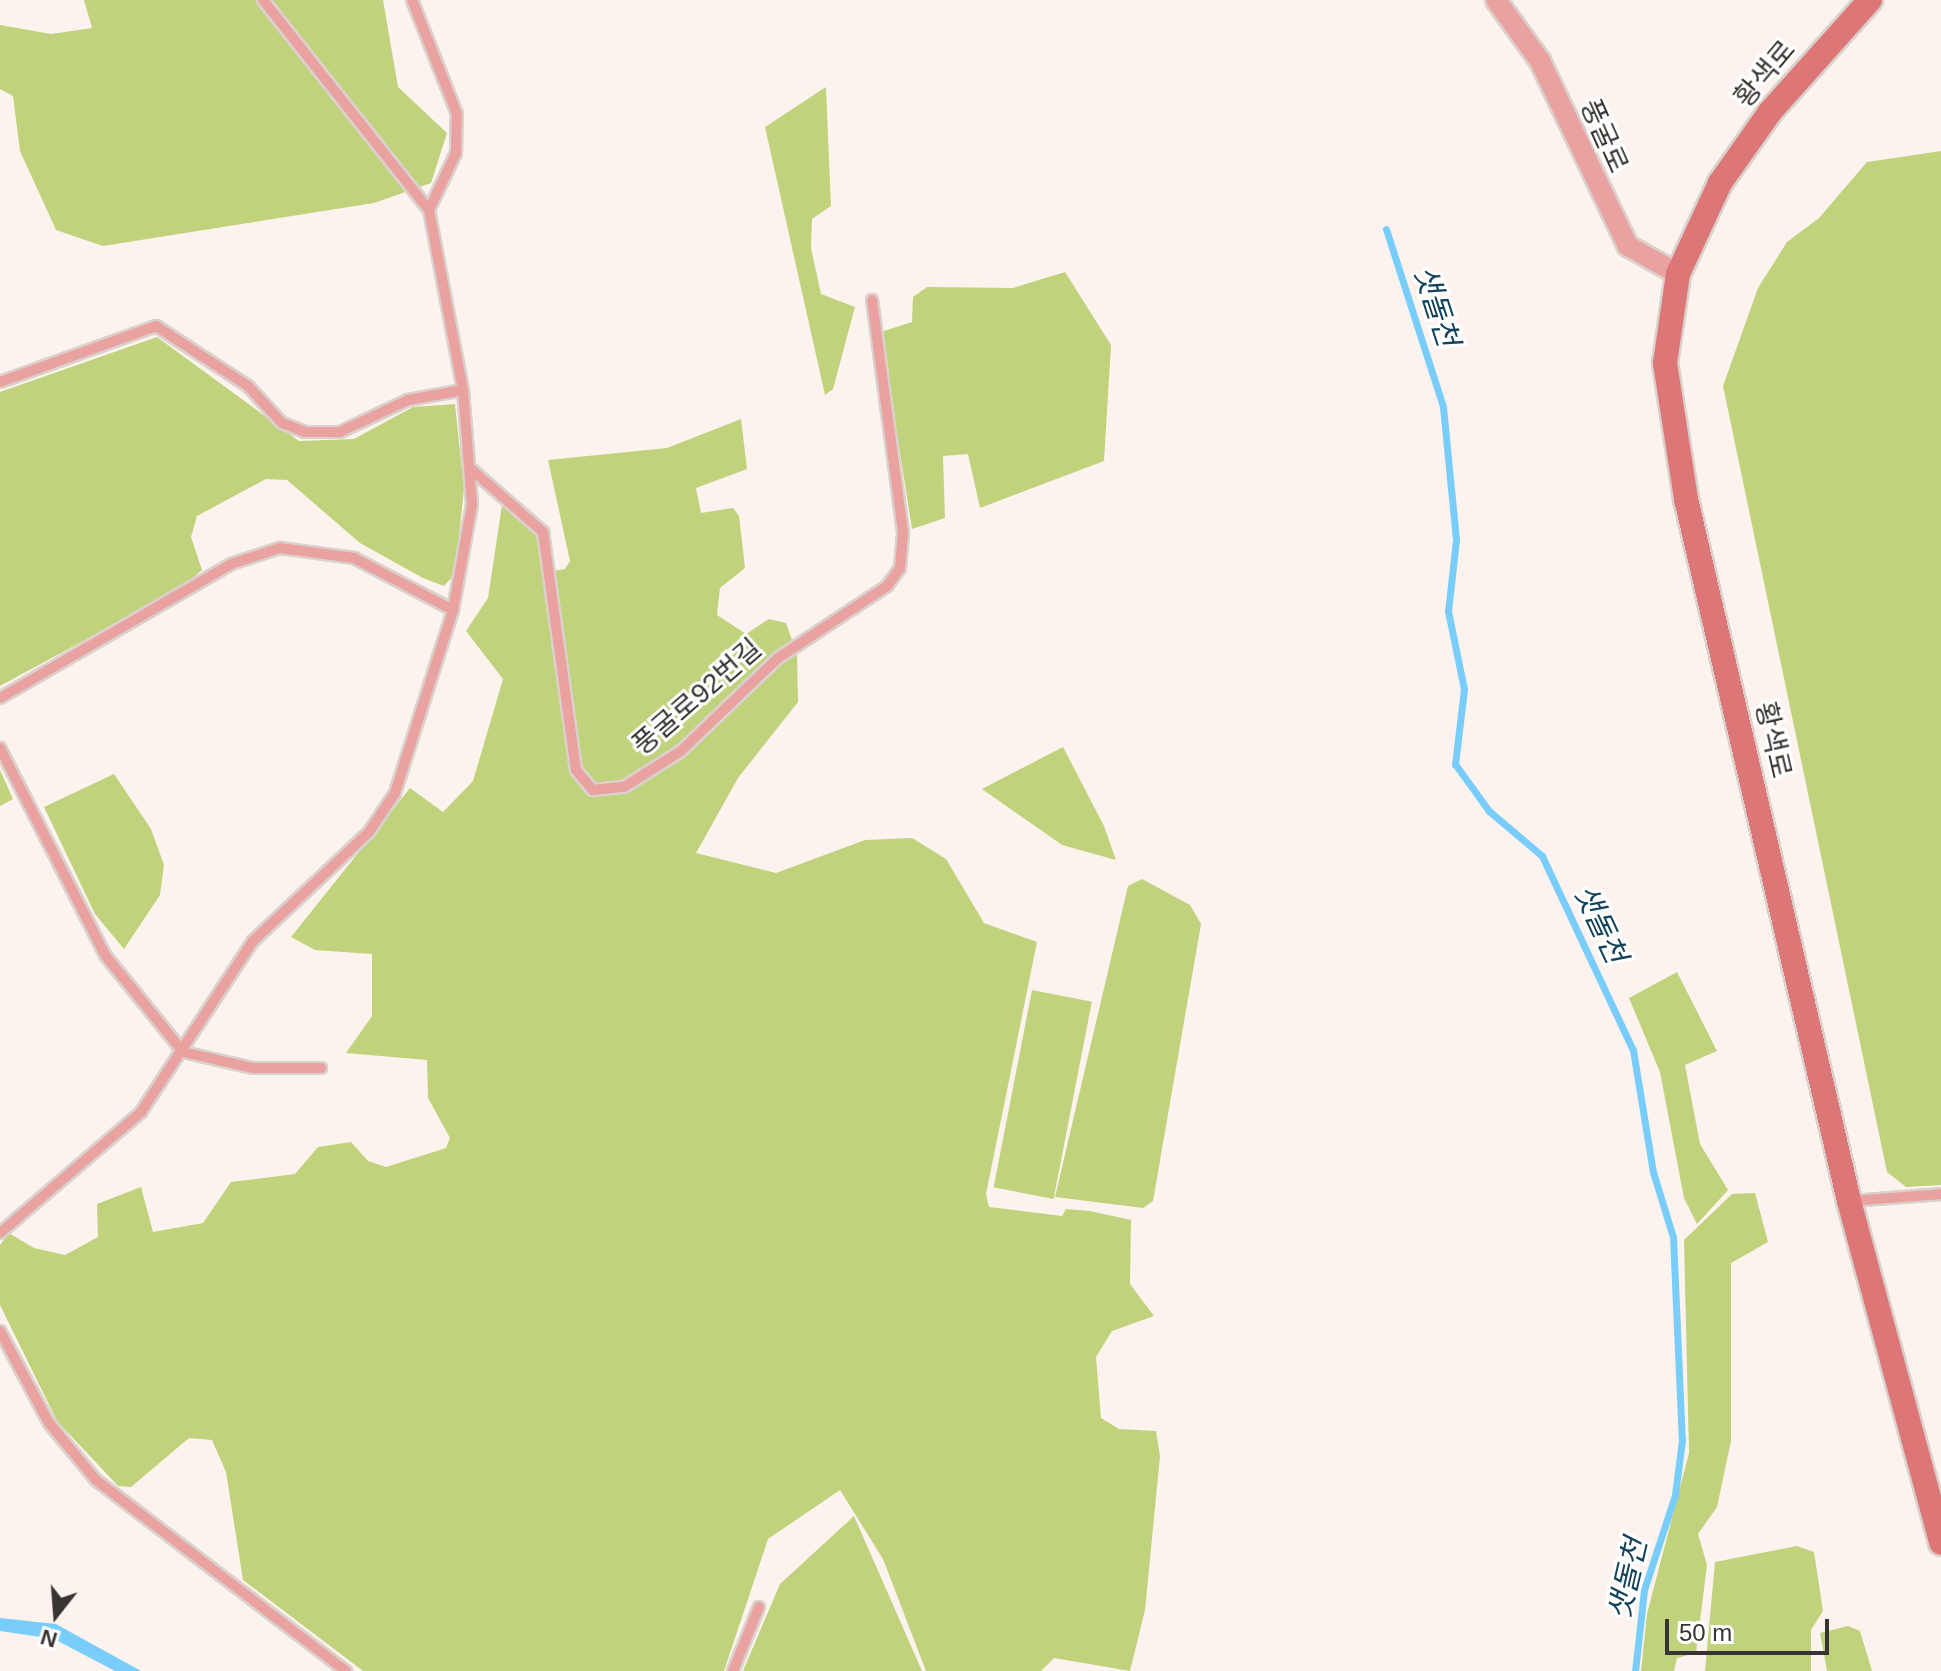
<!DOCTYPE html>
<meta charset="utf-8">
<style>
body{margin:0}
#map{position:relative;width:1941px;height:1671px;overflow:hidden;background:#fdf3ee;font-family:Arial,"Noto Sans KR",sans-serif}
div>[style]{position:absolute}
.green>*{inset:0;background:#c0d27c;transform-origin:0 0}
.water>*{inset:0;background:#79cdfa}
.stream>*{height:7px;margin:-3.5px;padding:0 3.5px;transform-origin:3.5px;border-radius:3.5px;background:#79cdfa}
.roads{filter:drop-shadow(2px 0 #dad1cc) drop-shadow(-2px 0 #dad1cc) drop-shadow(0 2px #dad1cc) drop-shadow(0 -2px #dad1cc)}
.lane>*{height:10px;margin:-5px;padding:0 5px;transform-origin:5px;border-radius:5px;background:#e9a2a0}
.street>*{height:20px;margin:-10px;padding:0 10px;transform-origin:10px;border-radius:10px;background:#e9a2a0}
.secondary>*{height:24px;margin:-12px;padding:0 12px;transform-origin:12px;border-radius:12px;background:#dd7677}
span{translate:-50% -50%;white-space:nowrap;text-align:center;line-height:1.15;-webkit-text-stroke:6px #fff;paint-order:stroke}
.street-label{font-size:28px;color:#383431}
.water-label{font-size:30px;color:#13435a;font-style:italic}
.north{position:absolute;left:16px;top:1575px;width:80px;height:80px;-webkit-text-stroke:6px #fff;paint-order:stroke;rotate:197deg;font-size:22px;font-weight:700;line-height:32px;text-align:center;color:#383431}
.north::after{content:'';display:block;margin:auto;width:28px;height:36px;background:#383431;clip-path:polygon(50% 0,100% 100%,50% 72%,0 100%)}
.scale{position:absolute;left:1665px;top:1619px;width:164px;height:36px;box-sizing:border-box;border:4px solid #383431;border-top:0;padding-left:10px;font-size:24px;line-height:28px;white-space:nowrap;color:#383431;-webkit-text-stroke:6px #fff;paint-order:stroke}
</style>
<div id="map">
<div class="green">
<div style="clip-path:polygon(84px 0,383px 0,398px 87px,447px 133px,431px 183px,374px 203px,103px 246px,56px 230px,20px 151px,13px 96px,0 89px,0 25px,51px 34px,92px 28px)"></div>
<div style="clip-path:polygon(826px 87px,831px 206px,812px 219px,811px 248px,821px 294px,855px 307px,833px 389px,825px 395px,765px 127px)"></div>
<div style="clip-path:polygon(1941px 151px,1941px 1185px,1906px 1187px,1887px 1172px,1723px 386px,1758px 288px,1787px 242px,1819px 218px,1867px 162px)"></div>
<div style="clip-path:polygon(1065px 272px,1111px 345px,1104px 461px,980px 508px,968px 454px,943px 456px,945px 518px,912px 529px,881px 332px,912px 322px,913px 297px,927px 287px,1013px 288px)"></div>
<div style="clip-path:polygon(157px 337px,299px 441px,354px 439px,413px 407px,455px 404px,464px 489px,455px 574px,444px 586px,423px 578px,360px 543px,287px 480px,266px 479px,197px 516px,191px 537px,202px 570px,179px 589px,0 686px,0 392px)"></div>
<div style="clip-path:polygon(741px 419px,747px 469px,696px 488px,701px 513px,733px 508px,739px 516px,745px 568px,720px 588px,717px 615px,746px 634px,769px 619px,786px 623px,797px 654px,798px 702px,738px 778px,696px 853px,776px 873px,865px 840px,912px 838px,946px 859px,984px 923px,1037px 942px,986px 1194px,989px 1207px,1062px 1216px,1066px 1209px,1090px 1211px,1131px 1220px,1130px 1284px,1154px 1316px,1112px 1331px,1096px 1357px,1101px 1418px,1119px 1429px,1156px 1431px,1160px 1456px,1145px 1610px,1130px 1671px,1054px 1658px,1041px 1671px,926px 1671px,883px 1559px,840px 1490px,768px 1539px,724px 1671px,363px 1671px,243px 1580px,226px 1472px,212px 1440px,189px 1438px,131px 1487px,118px 1486px,57px 1421px,0 1305px,0 1245px,9px 1233px,34px 1248px,65px 1255px,98px 1237px,97px 1204px,141px 1187px,153px 1232px,203px 1223px,231px 1182px,295px 1174px,318px 1147px,351px 1142px,368px 1161px,386px 1167px,446px 1148px,450px 1138px,428px 1098px,427px 1060px,346px 1053px,372px 1016px,372px 954px,315px 950px,291px 937px,410px 788px,443px 812px,473px 781px,503px 679px,466px 631px,488px 598px,502px 505px,534px 529px,547px 572px,565px 569px,570px 561px,548px 460px,667px 448px)"></div>
<div style="clip-path:polygon(1063px 747px,1104px 826px,1116px 860px,1062px 845px,982px 789px)"></div>
<div style="clip-path:polygon(0 770px,13px 799px,0 806px)"></div>
<div style="clip-path:polygon(114px 774px,151px 829px,164px 865px,160px 895px,124px 949px,95px 914px,44px 807px)"></div>
<div style="clip-path:polygon(1142px 879px,1190px 905px,1201px 924px,1153px 1201px,1143px 1208px,1055px 1197px,1128px 886px)"></div>
<div style="clip-path:polygon(1677px 972px,1717px 1051px,1685px 1065px,1700px 1144px,1728px 1190px,1697px 1224px,1684px 1198px,1660px 1072px,1629px 998px)"></div>
<div style="left:1032px;top:990px;width:61px;height:201px;rotate:11deg"></div>
<div style="clip-path:polygon(1755px 1193px,1768px 1242px,1731px 1263px,1731px 1441px,1717px 1507px,1698px 1534px,1707px 1565px,1696px 1653px,1677px 1658px,1674px 1671px,1641px 1671px,1647px 1614px,1689px 1453px,1684px 1240px,1732px 1194px)"></div>
<div style="clip-path:polygon(854px 1516px,922px 1671px,743px 1671px,780px 1584px)"></div>
<div style="clip-path:polygon(1797px 1546px,1814px 1552px,1823px 1611px,1811px 1630px,1811px 1671px,1705px 1671px,1715px 1562px)"></div>
<div style="clip-path:polygon(1848px 1626px,1860px 1631px,1872px 1671px,1827px 1671px,1820px 1633px)"></div>
</div>
<div class="water">
<div style="clip-path:polygon(0 1618px,56px 1624px,141px 1671px,115px 1671px,54px 1639px,0 1631px)"></div>
</div>
<div class="stream">
<div style="left:1386px;top:229px;width:187px;rotate:72.2deg"></div>
<div style="left:1443px;top:407px;width:134px;rotate:84.4deg"></div>
<div style="left:1456px;top:540px;width:71px;rotate:96.4deg"></div>
<div style="left:1448px;top:611px;width:80px;rotate:78.4deg"></div>
<div style="left:1464px;top:689px;width:76px;rotate:96.8deg"></div>
<div style="left:1455px;top:764px;width:58px;rotate:54.1deg"></div>
<div style="left:1489px;top:811px;width:70px;rotate:40.3deg"></div>
<div style="left:1542px;top:856px;width:214px;rotate:64.9deg"></div>
<div style="left:1633px;top:1050px;width:124px;rotate:80.7deg"></div>
<div style="left:1653px;top:1172px;width:68px;rotate:72.9deg"></div>
<div style="left:1673px;top:1237px;width:203px;rotate:87.5deg"></div>
<div style="left:1682px;top:1440px;width:55px;rotate:97.3deg"></div>
<div style="left:1675px;top:1495px;width:100px;rotate:108.1deg"></div>
<div style="left:1644px;top:1590px;width:81px;rotate:96.3deg"></div>
</div>
<div class="roads">
<div class="lane">
<div style="left:263px;top:0;width:268px;rotate:51.7deg"></div>
<div style="left:0;top:382px;width:166px;rotate:-19.7deg"></div>
<div style="left:156px;top:326px;width:110px;rotate:33.1deg"></div>
<div style="left:248px;top:386px;width:50px;rotate:47.4deg"></div>
<div style="left:282px;top:423px;width:25px;rotate:21deg"></div>
<div style="left:305px;top:432px;width:35px"></div>
<div style="left:340px;top:432px;width:75px;rotate:-25.2deg"></div>
<div style="left:408px;top:400px;width:56px;rotate:-10.3deg"></div>
<div style="left:471px;top:469px;width:96px;rotate:41.2deg"></div>
<div style="left:543px;top:532px;width:240px;rotate:82.1deg"></div>
<div style="left:576px;top:770px;width:26px;rotate:50deg"></div>
<div style="left:593px;top:790px;width:31px;rotate:-6deg"></div>
<div style="left:624px;top:787px;width:67px;rotate:-32.3deg"></div>
<div style="left:681px;top:751px;width:134px;rotate:-43.8deg"></div>
<div style="left:778px;top:658px;width:131px;rotate:-33.4deg"></div>
<div style="left:887px;top:586px;width:22px;rotate:-54deg"></div>
<div style="left:900px;top:568px;width:36px;rotate:-85deg"></div>
<div style="left:903px;top:532px;width:234px;rotate:-97.6deg"></div>
<div style="left:0;top:698px;width:267px;rotate:-30.1deg"></div>
<div style="left:231px;top:564px;width:52px;rotate:-18.1deg"></div>
<div style="left:280px;top:548px;width:75px;rotate:7.7deg"></div>
<div style="left:354px;top:558px;width:112px;rotate:27.7deg"></div>
<div style="left:0;top:748px;width:232px;rotate:63.1deg"></div>
<div style="left:105px;top:955px;width:124px;rotate:51.2deg"></div>
<div style="left:183px;top:1052px;width:72px;rotate:12.9deg"></div>
<div style="left:253px;top:1068px;width:68px"></div>
<div style="left:1851px;top:1201px;width:90px;rotate:-4.4deg"></div>
<div style="left:0;top:1233px;width:186px;rotate:-40.6deg"></div>
<div style="left:141px;top:1112px;width:204px;rotate:-56.8deg"></div>
<div style="left:253px;top:941px;width:159px;rotate:-43.2deg"></div>
<div style="left:369px;top:832px;width:47px;rotate:-56.3deg"></div>
<div style="left:395px;top:793px;width:192px;rotate:-72.4deg"></div>
<div style="left:453px;top:610px;width:108px;rotate:-79.8deg"></div>
<div style="left:472px;top:504px;width:114px;rotate:-94.5deg"></div>
<div style="left:463px;top:390px;width:183px;rotate:-100.7deg"></div>
<div style="left:429px;top:210px;width:63px;rotate:-64.7deg"></div>
<div style="left:456px;top:153px;width:39px;rotate:-89deg"></div>
<div style="left:457px;top:114px;width:123px;rotate:-111.5deg"></div>
<div style="left:0;top:1331px;width:104px;rotate:62deg"></div>
<div style="left:49px;top:1423px;width:74px;rotate:50.5deg"></div>
<div style="left:96px;top:1480px;width:315px;rotate:37.4deg"></div>
<div style="left:733px;top:1671px;width:69px;rotate:-67.9deg"></div>
</div>
<div class="street">
<div style="left:1496px;top:0;width:75px;rotate:54.2deg"></div>
<div style="left:1540px;top:61px;width:205px;rotate:64.6deg"></div>
<div style="left:1628px;top:246px;width:57px;rotate:29.2deg"></div>
</div>
<div class="secondary">
<div style="left:1870px;top:0;width:150px;rotate:131.8deg"></div>
<div style="left:1770px;top:112px;width:87px;rotate:125.2deg"></div>
<div style="left:1720px;top:183px;width:100px;rotate:114.8deg"></div>
<div style="left:1678px;top:274px;width:90px;rotate:98.3deg"></div>
<div style="left:1665px;top:363px;width:138px;rotate:81.2deg"></div>
<div style="left:1686px;top:499px;width:721px;rotate:76.93deg"></div>
<div style="left:1849px;top:1201px;width:354px;rotate:74.9deg"></div>
</div>
</div>
<div class="street-label">
<span style="left:1765px;top:74px;rotate:-50deg">황색로</span>
<span style="left:1604px;top:136px;rotate:66deg">풍굴로</span>
<span style="left:697px;top:697px;rotate:-41deg">풍굴로92번길</span>
<span style="left:1773px;top:740px;rotate:77deg">황색로</span>
</div>
<div class="water-label">
<span style="left:1436px;top:306px;rotate:72deg">샛돌천</span>
<span style="left:1600px;top:924px;rotate:65deg">샛돌천</span>
<span style="left:1628px;top:1579px;rotate:-77deg">샛돌천</span>
</div>
<div class="north">N</div>
<div class="scale">50 m</div>
</div>
